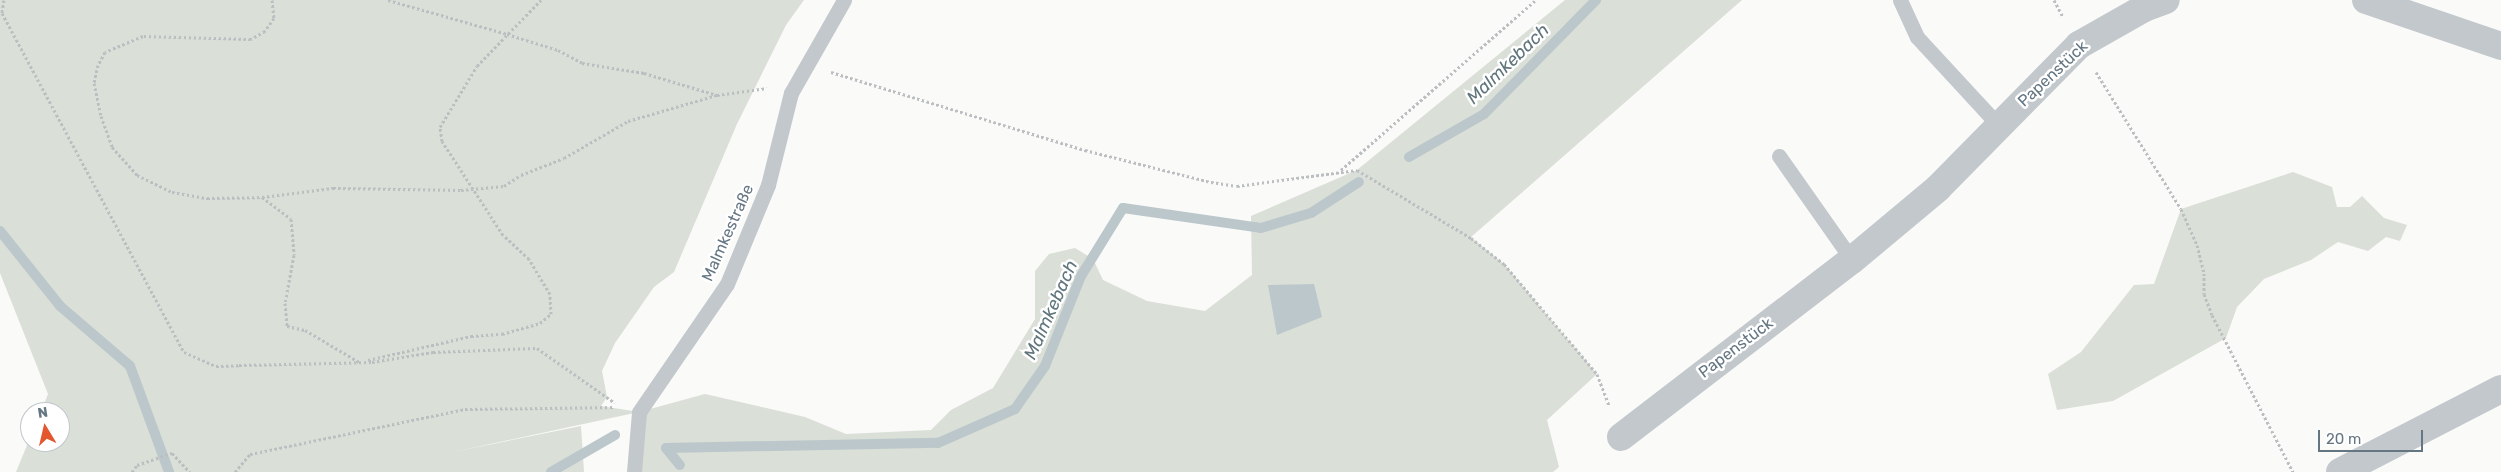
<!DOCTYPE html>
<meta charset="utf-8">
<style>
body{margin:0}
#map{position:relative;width:2501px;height:472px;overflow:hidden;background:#fafaf8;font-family:Rubik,sans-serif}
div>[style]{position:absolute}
.green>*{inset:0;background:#dadfd7}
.water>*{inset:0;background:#bbc7cb}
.stream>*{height:10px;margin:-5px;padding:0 5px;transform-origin:5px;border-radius:5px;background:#bbc7cb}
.path>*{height:3px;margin-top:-1.5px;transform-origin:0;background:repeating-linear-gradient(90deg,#bbbfc2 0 2.5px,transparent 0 5px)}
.lane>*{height:15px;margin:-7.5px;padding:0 7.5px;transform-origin:7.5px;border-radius:7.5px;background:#c3c8cc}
.street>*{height:28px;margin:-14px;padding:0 14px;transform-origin:14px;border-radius:14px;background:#c3c8cc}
span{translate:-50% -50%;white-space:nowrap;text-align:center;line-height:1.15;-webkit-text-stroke:5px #fff;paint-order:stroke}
.street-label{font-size:16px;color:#657683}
.water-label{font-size:18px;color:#60757c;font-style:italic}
.north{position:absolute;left:20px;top:402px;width:50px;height:50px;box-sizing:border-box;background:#fff;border:1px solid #c1c8cd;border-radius:50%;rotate:351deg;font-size:14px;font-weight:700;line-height:20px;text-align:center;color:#657683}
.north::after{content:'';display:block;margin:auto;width:18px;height:22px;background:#e4572e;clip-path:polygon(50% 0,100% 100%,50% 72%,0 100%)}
.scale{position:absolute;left:2318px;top:430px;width:105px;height:22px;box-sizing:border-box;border:2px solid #657683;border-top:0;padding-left:6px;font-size:15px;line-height:18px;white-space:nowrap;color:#657683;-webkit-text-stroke:4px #fff;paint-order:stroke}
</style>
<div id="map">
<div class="green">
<div style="clip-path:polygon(0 0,804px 0,786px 25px,737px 124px,674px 272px,654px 287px,615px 343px,602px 371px,607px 397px,601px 406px,639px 412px,705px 394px,805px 417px,846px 434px,931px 430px,951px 410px,993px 388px,1035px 319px,1035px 271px,1049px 254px,1075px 248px,1093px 259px,1103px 280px,1147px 301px,1205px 311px,1252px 275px,1251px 216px,1357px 170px,1565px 0,1742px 0,1471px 237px,1504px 264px,1597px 374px,1547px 420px,1559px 467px,1553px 472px,634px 472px,639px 412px,453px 452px,581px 426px,584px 472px,16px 472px,30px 438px,30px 442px,60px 442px,60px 412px,41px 412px,48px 394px,0 273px)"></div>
<div style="clip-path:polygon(2293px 172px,2332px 187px,2337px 207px,2350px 207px,2362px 196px,2384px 218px,2407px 225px,2400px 241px,2386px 237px,2368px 251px,2338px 242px,2311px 260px,2264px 279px,2237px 307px,2226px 338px,2113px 401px,2057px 410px,2048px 374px,2081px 352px,2134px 285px,2154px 284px,2181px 209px)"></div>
</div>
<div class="water">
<div style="clip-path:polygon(1314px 284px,1322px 317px,1277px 335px,1268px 285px)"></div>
</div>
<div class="stream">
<div style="left:1409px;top:157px;width:86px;rotate:-29.8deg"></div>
<div style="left:1484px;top:114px;width:160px;rotate:-45.5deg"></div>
<div style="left:0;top:231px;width:96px;rotate:51.3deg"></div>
<div style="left:60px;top:306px;width:92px;rotate:40.6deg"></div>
<div style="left:130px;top:366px;width:113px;rotate:69.8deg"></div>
<div style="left:666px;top:448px;width:272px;rotate:-1.1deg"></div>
<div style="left:938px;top:443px;width:84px;rotate:-23.8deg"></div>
<div style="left:1015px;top:409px;width:52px;rotate:-55.1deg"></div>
<div style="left:1045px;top:366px;width:97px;rotate:-68.2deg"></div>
<div style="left:1081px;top:276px;width:80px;rotate:-58.3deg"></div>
<div style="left:1123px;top:208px;width:139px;rotate:8.2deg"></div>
<div style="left:1261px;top:228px;width:52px;rotate:-16.7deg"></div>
<div style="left:1311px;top:213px;width:57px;rotate:-32.9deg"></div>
<div style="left:666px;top:448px;width:22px;rotate:51deg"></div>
<div style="left:551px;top:472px;width:74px;rotate:-30deg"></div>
</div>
<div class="path">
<div style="left:4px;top:0;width:13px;rotate:99deg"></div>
<div style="left:2px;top:13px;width:385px;rotate:61.8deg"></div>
<div style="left:184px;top:352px;width:35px;rotate:24deg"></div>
<div style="left:216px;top:366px;width:23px;rotate:-2deg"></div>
<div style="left:239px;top:365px;width:133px;rotate:-1.3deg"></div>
<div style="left:372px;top:362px;width:62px;rotate:-9.3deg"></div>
<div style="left:433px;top:352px;width:104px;rotate:-2.2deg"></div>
<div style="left:537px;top:348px;width:95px;rotate:35.2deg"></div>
<div style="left:272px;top:0;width:18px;rotate:84deg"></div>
<div style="left:274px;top:18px;width:16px;rotate:125deg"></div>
<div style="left:265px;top:31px;width:16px;rotate:150deg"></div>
<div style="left:251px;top:39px;width:108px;rotate:-178.4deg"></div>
<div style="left:143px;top:36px;width:41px;rotate:157.2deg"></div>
<div style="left:105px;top:52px;width:15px;rotate:118deg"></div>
<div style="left:98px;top:65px;width:18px;rotate:103deg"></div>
<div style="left:94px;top:83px;width:34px;rotate:78deg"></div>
<div style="left:101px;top:116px;width:33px;rotate:70deg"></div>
<div style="left:112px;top:147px;width:38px;rotate:48deg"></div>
<div style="left:137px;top:175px;width:39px;rotate:26deg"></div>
<div style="left:172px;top:192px;width:36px;rotate:10deg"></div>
<div style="left:207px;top:198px;width:55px;rotate:-1deg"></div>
<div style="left:262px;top:197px;width:72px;rotate:-7.2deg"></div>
<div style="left:333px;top:188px;width:128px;rotate:0.9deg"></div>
<div style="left:461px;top:190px;width:43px;rotate:-5.3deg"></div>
<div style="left:504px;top:186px;width:20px;rotate:-33deg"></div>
<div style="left:521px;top:175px;width:46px;rotate:-21.6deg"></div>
<div style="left:564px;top:158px;width:74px;rotate:-30deg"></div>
<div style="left:628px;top:121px;width:93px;rotate:-16.3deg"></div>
<div style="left:388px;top:0;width:124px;rotate:15.9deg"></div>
<div style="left:507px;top:34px;width:53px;rotate:17.4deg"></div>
<div style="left:558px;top:50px;width:27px;rotate:28deg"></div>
<div style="left:582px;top:63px;width:63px;rotate:9.2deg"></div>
<div style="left:644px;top:73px;width:76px;rotate:16.8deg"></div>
<div style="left:717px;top:95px;width:50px;rotate:-8deg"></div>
<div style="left:2054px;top:0;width:19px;rotate:62deg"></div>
<div style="left:831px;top:72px;width:266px;rotate:17.1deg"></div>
<div style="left:1085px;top:150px;width:130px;rotate:14.3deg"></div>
<div style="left:1211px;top:182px;width:26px;rotate:9deg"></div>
<div style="left:1237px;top:186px;width:121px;rotate:-7.6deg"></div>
<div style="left:1357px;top:170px;width:133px;rotate:30.8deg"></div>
<div style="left:1471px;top:238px;width:42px;rotate:38.2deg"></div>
<div style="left:1504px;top:264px;width:144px;rotate:49.8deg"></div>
<div style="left:1597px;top:374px;width:34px;rotate:69deg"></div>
<div style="left:2096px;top:72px;width:161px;rotate:58.2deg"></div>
<div style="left:2181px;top:209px;width:39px;rotate:66deg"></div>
<div style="left:2197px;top:245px;width:29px;rotate:76deg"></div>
<div style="left:2204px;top:273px;width:21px;rotate:90deg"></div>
<div style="left:2204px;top:294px;width:22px;rotate:69deg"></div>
<div style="left:2212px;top:315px;width:177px;rotate:62.7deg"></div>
<div style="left:1341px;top:170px;width:259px;rotate:-41.1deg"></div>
<div style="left:262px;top:197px;width:36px;rotate:37deg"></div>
<div style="left:291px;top:219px;width:36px;rotate:85deg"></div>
<div style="left:294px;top:255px;width:49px;rotate:100.6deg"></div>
<div style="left:285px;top:303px;width:23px;rotate:85deg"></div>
<div style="left:287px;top:326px;width:18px;rotate:13deg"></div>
<div style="left:305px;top:330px;width:63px;rotate:30.7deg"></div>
<div style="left:368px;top:360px;width:106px;rotate:-13.1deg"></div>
<div style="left:471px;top:336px;width:31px;rotate:-4deg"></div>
<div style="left:502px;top:334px;width:40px;rotate:-16deg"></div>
<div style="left:540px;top:323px;width:14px;rotate:-39deg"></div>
<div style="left:551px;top:314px;width:20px;rotate:-93deg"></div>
<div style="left:550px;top:294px;width:41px;rotate:-121deg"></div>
<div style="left:529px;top:259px;width:35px;rotate:-137deg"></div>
<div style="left:503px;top:235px;width:112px;rotate:-123deg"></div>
<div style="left:442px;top:141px;width:14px;rotate:-98deg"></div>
<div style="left:440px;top:127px;width:71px;rotate:-58.8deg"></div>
<div style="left:477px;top:66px;width:92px;rotate:-45.9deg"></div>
<div style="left:132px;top:472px;width:9px;rotate:-54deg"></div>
<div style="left:137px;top:465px;width:37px;rotate:-19deg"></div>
<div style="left:172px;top:453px;width:26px;rotate:47deg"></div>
<div style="left:235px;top:472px;width:23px;rotate:-50deg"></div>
<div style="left:250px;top:454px;width:220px;rotate:-11.8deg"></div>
<div style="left:465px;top:409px;width:150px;rotate:-0.8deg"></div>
</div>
<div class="lane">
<div style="left:1900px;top:0;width:41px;rotate:65.3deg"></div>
<div style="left:1917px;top:37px;width:121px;rotate:47.3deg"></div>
<div style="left:1779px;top:156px;width:127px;rotate:54.9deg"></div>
<div style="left:634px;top:472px;width:60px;rotate:-85.2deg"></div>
<div style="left:639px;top:412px;width:155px;rotate:-55.5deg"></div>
<div style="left:727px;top:284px;width:107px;rotate:-67.5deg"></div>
<div style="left:768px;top:185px;width:95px;rotate:-76deg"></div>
<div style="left:791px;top:93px;width:107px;rotate:-60.3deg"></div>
</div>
<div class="street">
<div style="left:2366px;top:0;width:143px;rotate:18.8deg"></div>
<div style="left:1621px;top:437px;width:291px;rotate:-37.5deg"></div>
<div style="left:1852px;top:260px;width:112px;rotate:-39.9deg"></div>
<div style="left:1938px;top:188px;width:201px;rotate:-45.4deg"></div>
<div style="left:2079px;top:45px;width:75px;rotate:-29.6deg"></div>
<div style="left:2144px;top:8px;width:23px;rotate:-20deg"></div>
<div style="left:2340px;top:472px;width:181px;rotate:-27.3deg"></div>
</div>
<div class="street-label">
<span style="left:2053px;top:74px;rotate:-43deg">Papenstück</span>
<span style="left:728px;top:233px;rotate:-66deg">Malmkestraße</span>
<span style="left:1736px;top:348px;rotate:-37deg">Papenstück</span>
</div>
<div class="water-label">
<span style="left:1508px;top:64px;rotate:-44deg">Malmkebach</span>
<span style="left:1051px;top:310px;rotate:-66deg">Malmkebach</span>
</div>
<div class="north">N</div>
<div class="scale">20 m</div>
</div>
